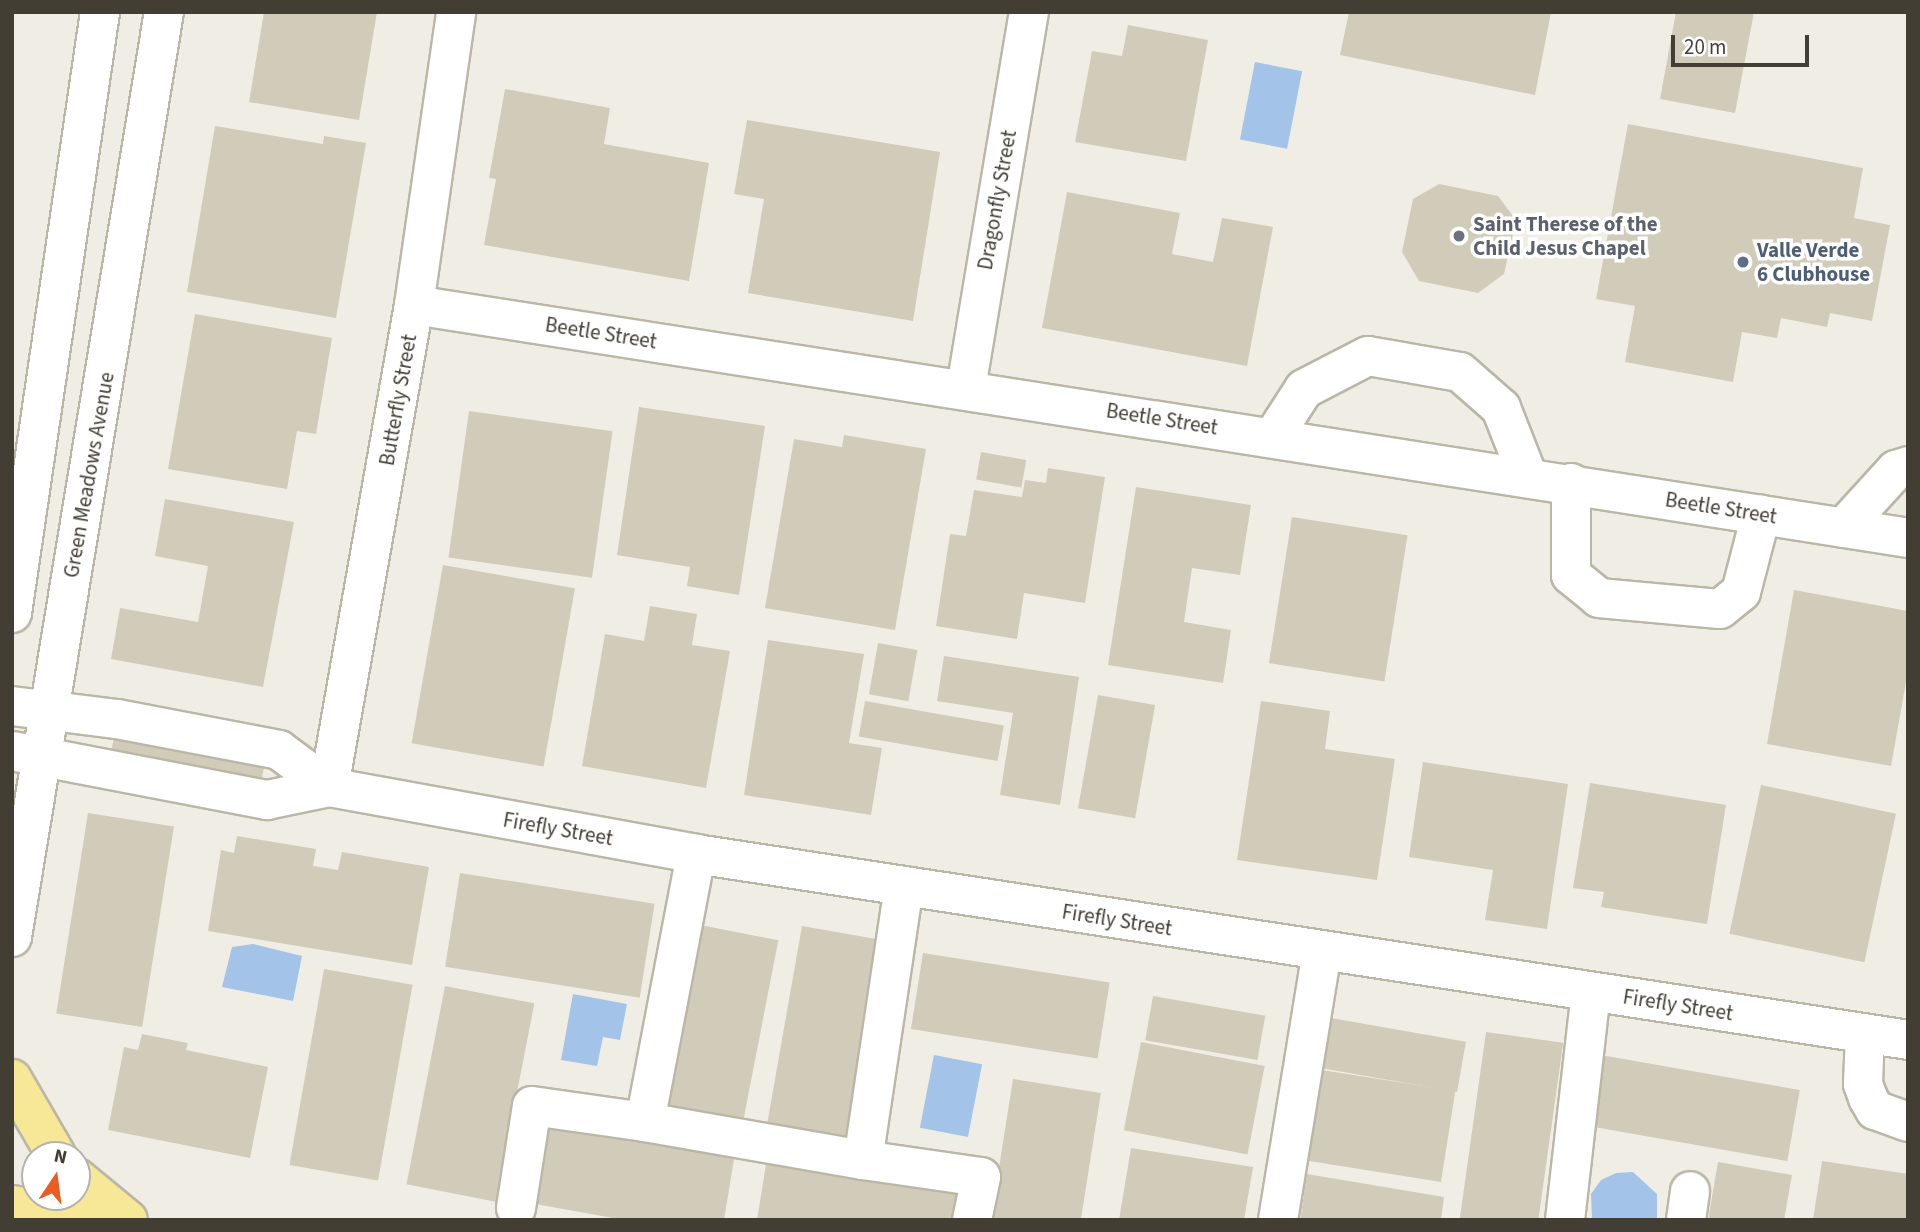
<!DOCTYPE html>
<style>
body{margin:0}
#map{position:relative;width:1920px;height:1232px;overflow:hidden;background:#f0eee4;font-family:"Source Sans 3",sans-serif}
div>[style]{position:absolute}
.water>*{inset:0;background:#a4c3e9;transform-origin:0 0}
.building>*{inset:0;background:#d1cbba;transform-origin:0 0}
.roads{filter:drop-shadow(2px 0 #bbb7a7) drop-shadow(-2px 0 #bbb7a7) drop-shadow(0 2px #bbb7a7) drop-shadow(0 -2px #bbb7a7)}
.minor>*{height:38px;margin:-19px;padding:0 19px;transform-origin:19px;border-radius:19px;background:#fff}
.major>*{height:38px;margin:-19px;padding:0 19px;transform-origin:19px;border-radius:19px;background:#f6e897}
.dots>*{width:19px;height:19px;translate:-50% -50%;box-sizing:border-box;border:4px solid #fff;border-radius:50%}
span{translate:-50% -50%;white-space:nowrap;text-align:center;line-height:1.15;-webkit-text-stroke:7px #fff;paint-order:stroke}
.street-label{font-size:21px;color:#423e34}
.worship-label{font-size:21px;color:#5b616d;font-weight:700}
.left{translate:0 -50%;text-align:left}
.service-label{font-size:21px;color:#4e5e75;font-weight:700}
.frame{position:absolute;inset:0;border:14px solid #423e34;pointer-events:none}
.north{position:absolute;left:21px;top:1141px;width:70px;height:70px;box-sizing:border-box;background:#fff;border:2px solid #b3b2ae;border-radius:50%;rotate:13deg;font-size:19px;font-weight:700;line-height:28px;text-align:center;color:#423e34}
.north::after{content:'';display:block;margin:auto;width:24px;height:32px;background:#e95c22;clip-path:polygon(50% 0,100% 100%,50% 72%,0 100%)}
.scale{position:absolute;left:1671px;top:35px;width:138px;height:32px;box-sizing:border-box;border:4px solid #423e34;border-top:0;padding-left:9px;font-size:21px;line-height:24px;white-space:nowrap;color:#423e34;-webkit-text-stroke:5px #fff;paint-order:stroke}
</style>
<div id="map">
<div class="water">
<div style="left:1255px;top:62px;width:48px;height:79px;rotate:11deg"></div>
<div style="clip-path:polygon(253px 944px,302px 956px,293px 1001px,222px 987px,232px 947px)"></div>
<div style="clip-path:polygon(573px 994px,627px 1004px,620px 1040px,603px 1037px,597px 1066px,561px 1060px)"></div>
<div style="left:934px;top:1055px;width:49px;height:74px;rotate:11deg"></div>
<div style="clip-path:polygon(1633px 1172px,1657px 1194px,1657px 1220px,1592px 1220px,1591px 1194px,1601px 1180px,1616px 1173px)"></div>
</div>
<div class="building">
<div style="clip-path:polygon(264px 12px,377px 12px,359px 120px,249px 102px)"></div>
<div style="clip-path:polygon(1349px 12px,1551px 12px,1535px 95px,1340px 55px)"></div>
<div style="clip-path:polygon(1676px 12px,1754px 12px,1735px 113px,1660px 99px)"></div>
<div style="clip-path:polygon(1128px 25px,1208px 40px,1186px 161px,1075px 142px,1092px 51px,1122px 56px)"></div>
<div style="clip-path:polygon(505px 89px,610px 108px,604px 144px,709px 163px,689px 281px,484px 245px,496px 179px,489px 178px)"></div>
<div style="clip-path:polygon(747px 120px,940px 152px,913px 321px,748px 293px,764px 199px,734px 194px)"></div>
<div style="clip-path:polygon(1628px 124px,1863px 168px,1854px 218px,1890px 225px,1872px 321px,1830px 313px,1827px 327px,1781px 318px,1777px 338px,1742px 332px,1733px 382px,1625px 362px,1635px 306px,1596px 299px)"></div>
<div style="clip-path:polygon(215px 126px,323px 144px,324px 136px,366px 143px,336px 318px,187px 292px)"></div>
<div style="clip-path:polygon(1439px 184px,1498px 196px,1516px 220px,1504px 274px,1478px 293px,1419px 281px,1402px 252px,1413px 199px)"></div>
<div style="clip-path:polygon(1067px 192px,1180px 213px,1172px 254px,1213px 262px,1222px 218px,1273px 227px,1247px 366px,1042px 328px)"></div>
<div style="clip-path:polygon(195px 314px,332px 338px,316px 434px,297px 431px,287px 489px,168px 469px)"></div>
<div style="clip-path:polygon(639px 407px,765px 426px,739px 595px,687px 586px,690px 567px,617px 555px)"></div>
<div style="left:469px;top:411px;width:145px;height:148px;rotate:8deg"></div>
<div style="clip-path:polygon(844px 435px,926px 449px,895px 630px,765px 608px,794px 439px,842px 447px)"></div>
<div style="left:981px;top:452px;width:46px;height:28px;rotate:10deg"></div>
<div style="clip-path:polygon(1048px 468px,1105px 477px,1085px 603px,1024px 593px,1017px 639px,936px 626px,950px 534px,966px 536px,974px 490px,1022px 497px,1025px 480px,1046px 483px)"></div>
<div style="clip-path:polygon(1136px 487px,1251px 505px,1240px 575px,1192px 568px,1184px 622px,1231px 630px,1223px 683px,1108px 665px)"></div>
<div style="clip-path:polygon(165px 499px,294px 522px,263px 687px,111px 659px,120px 608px,198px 622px,208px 566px,155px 556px)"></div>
<div style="left:1292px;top:517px;width:117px;height:148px;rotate:9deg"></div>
<div style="left:443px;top:565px;width:134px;height:181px;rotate:10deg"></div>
<div style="clip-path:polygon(1794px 590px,1908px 611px,1908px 671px,1891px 766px,1767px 744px)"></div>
<div style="clip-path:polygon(650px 606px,697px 614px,692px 645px,730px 651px,706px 788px,582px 766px,605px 634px,644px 641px)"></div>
<div style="clip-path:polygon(768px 640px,864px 654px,849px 743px,882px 748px,871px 815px,744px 795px)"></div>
<div style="left:878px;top:643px;width:40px;height:52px;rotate:10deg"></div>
<div style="clip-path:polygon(944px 656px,1079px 677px,1060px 805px,1000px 795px,1013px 713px,937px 701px)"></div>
<div style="left:1098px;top:695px;width:58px;height:115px;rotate:10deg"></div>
<div style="left:865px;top:701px;width:141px;height:36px;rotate:10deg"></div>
<div style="clip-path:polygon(1261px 701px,1330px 711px,1325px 749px,1395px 759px,1377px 880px,1237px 860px)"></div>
<div style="left:115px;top:733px;width:153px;height:20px;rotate:12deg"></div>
<div style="clip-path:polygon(1423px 762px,1568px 784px,1547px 929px,1485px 920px,1493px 870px,1409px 857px)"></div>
<div style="clip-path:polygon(1590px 783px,1726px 805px,1707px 924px,1601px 907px,1604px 892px,1573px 888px)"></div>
<div style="left:1761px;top:785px;width:138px;height:152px;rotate:12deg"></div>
<div style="left:88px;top:813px;width:87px;height:203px;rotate:9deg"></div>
<div style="clip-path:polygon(237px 836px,316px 849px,313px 866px,338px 870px,342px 852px,429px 867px,412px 965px,208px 931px,221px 850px,234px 853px)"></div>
<div style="left:460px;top:873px;width:197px;height:95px;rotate:9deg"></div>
<div style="left:690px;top:923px;width:90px;height:187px;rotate:11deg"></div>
<div style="left:802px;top:926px;width:84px;height:200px;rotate:10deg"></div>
<div style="left:923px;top:953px;width:189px;height:77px;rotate:9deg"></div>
<div style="left:324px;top:969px;width:90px;height:199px;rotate:10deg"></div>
<div style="left:445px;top:986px;width:91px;height:202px;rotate:11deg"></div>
<div style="left:1153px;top:996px;width:114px;height:45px;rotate:10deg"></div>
<div style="left:1331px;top:1018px;width:137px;height:51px;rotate:10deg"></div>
<div style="left:1486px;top:1032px;width:78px;height:190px;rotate:8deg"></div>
<div style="clip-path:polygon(142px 1034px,188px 1043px,186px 1050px,268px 1067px,250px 1158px,108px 1130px,124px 1047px,138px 1050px)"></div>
<div style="left:1141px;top:1042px;width:126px;height:90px;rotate:11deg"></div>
<div style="left:1595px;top:1054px;width:208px;height:72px;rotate:10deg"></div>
<div style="left:1322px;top:1070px;width:135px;height:92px;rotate:9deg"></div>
<div style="left:1013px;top:1079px;width:89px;height:143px;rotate:9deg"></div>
<div style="clip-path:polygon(546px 1114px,736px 1147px,724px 1220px,624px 1220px,530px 1203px)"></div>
<div style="clip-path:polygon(1131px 1148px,1253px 1167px,1244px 1220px,1119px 1220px)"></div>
<div style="clip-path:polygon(768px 1152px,957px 1184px,952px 1220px,757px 1220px)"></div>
<div style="clip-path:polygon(1822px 1161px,1908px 1174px,1908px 1220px,1813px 1220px)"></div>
<div style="clip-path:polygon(1718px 1162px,1792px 1175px,1784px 1220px,1708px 1220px)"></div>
<div style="clip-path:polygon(1307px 1174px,1444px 1197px,1441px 1220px,1300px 1220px)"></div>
</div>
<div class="roads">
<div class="minor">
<div style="left:414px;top:305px;width:1512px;rotate:8.86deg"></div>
<div style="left:966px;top:388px;width:381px;rotate:-80.5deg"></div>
<div style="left:1273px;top:437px;width:57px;rotate:-57.1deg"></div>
<div style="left:1304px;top:389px;width:72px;rotate:-27.3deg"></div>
<div style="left:1368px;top:356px;width:93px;rotate:9.9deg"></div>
<div style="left:1460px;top:372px;width:55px;rotate:41.3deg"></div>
<div style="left:1501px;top:408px;width:74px;rotate:68.6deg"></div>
<div style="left:1571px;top:483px;width:92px;rotate:90deg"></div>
<div style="left:1571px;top:575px;width:36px;rotate:39deg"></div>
<div style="left:1599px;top:598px;width:121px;rotate:5.2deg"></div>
<div style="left:1720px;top:609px;width:27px;rotate:-39deg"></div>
<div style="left:1741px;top:592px;width:80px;rotate:-75.4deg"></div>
<div style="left:1843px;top:528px;width:79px;rotate:-47.6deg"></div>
<div style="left:1896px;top:470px;width:13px;rotate:-18deg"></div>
<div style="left:12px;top:613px;width:607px;rotate:-81.67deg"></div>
<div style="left:12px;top:706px;width:106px;rotate:7.1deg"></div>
<div style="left:117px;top:719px;width:165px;rotate:10.8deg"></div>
<div style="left:279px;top:750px;width:62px;rotate:36.5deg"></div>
<div style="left:12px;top:751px;width:260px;rotate:10.9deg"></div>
<div style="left:267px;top:800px;width:63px;rotate:-11.8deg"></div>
<div style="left:329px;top:787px;width:373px;rotate:10.3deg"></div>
<div style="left:696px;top:854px;width:1226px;rotate:8.72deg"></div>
<div style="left:329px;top:787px;width:489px;rotate:-80deg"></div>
<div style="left:414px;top:305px;width:296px;rotate:-81.8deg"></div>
<div style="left:904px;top:886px;width:277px;rotate:98.5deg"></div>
<div style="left:863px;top:1160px;width:119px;rotate:8.2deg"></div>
<div style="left:981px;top:1177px;width:44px;rotate:101.8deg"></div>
<div style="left:12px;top:937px;width:937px;rotate:-80.67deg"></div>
<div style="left:1865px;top:1034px;width:50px;rotate:92.3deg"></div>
<div style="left:1863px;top:1084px;width:15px;rotate:70deg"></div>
<div style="left:1868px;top:1098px;width:14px;rotate:60deg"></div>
<div style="left:1875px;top:1110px;width:35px;rotate:20deg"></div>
<div style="left:645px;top:1122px;width:221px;rotate:9.9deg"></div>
<div style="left:516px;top:1208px;width:103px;rotate:-81.1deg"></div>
<div style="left:532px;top:1106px;width:114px;rotate:8.1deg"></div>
<div style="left:645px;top:1122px;width:273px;rotate:-79.2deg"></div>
<div style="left:1278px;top:1220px;width:272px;rotate:-80.7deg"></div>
<div style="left:1565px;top:1220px;width:229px;rotate:-83.5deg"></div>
<div style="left:1686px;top:1220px;width:29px;rotate:-82deg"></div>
</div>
<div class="major">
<div style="left:12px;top:1079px;width:88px;rotate:59.9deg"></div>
<div style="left:77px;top:1178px;width:66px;rotate:39.5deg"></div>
<div style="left:12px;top:1205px;width:91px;rotate:9.5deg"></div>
</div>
</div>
<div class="dots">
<div style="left:1459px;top:236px;background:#6b7280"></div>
<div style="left:1743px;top:262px;background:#5c6f8a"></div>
</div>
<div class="street-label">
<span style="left:997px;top:200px;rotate:-80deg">Dragonfly Street</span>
<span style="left:601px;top:333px;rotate:9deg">Beetle Street</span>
<span style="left:398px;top:400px;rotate:-80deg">Butterfly Street</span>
<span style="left:1162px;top:419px;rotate:9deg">Beetle Street</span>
<span style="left:89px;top:475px;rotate:-80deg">Green Meadows Avenue</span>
<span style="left:1721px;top:508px;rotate:9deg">Beetle Street</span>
<span style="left:558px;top:829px;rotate:10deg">Firefly Street</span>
<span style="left:1117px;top:920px;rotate:9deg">Firefly Street</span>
<span style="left:1678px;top:1005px;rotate:9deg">Firefly Street</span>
</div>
<div class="worship-label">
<span class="left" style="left:1473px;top:236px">Saint Therese of the<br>Child Jesus Chapel</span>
</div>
<div class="service-label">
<span class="left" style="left:1757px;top:262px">Valle Verde<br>6 Clubhouse</span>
</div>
<div class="frame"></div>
<div class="north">N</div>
<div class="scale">20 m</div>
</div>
